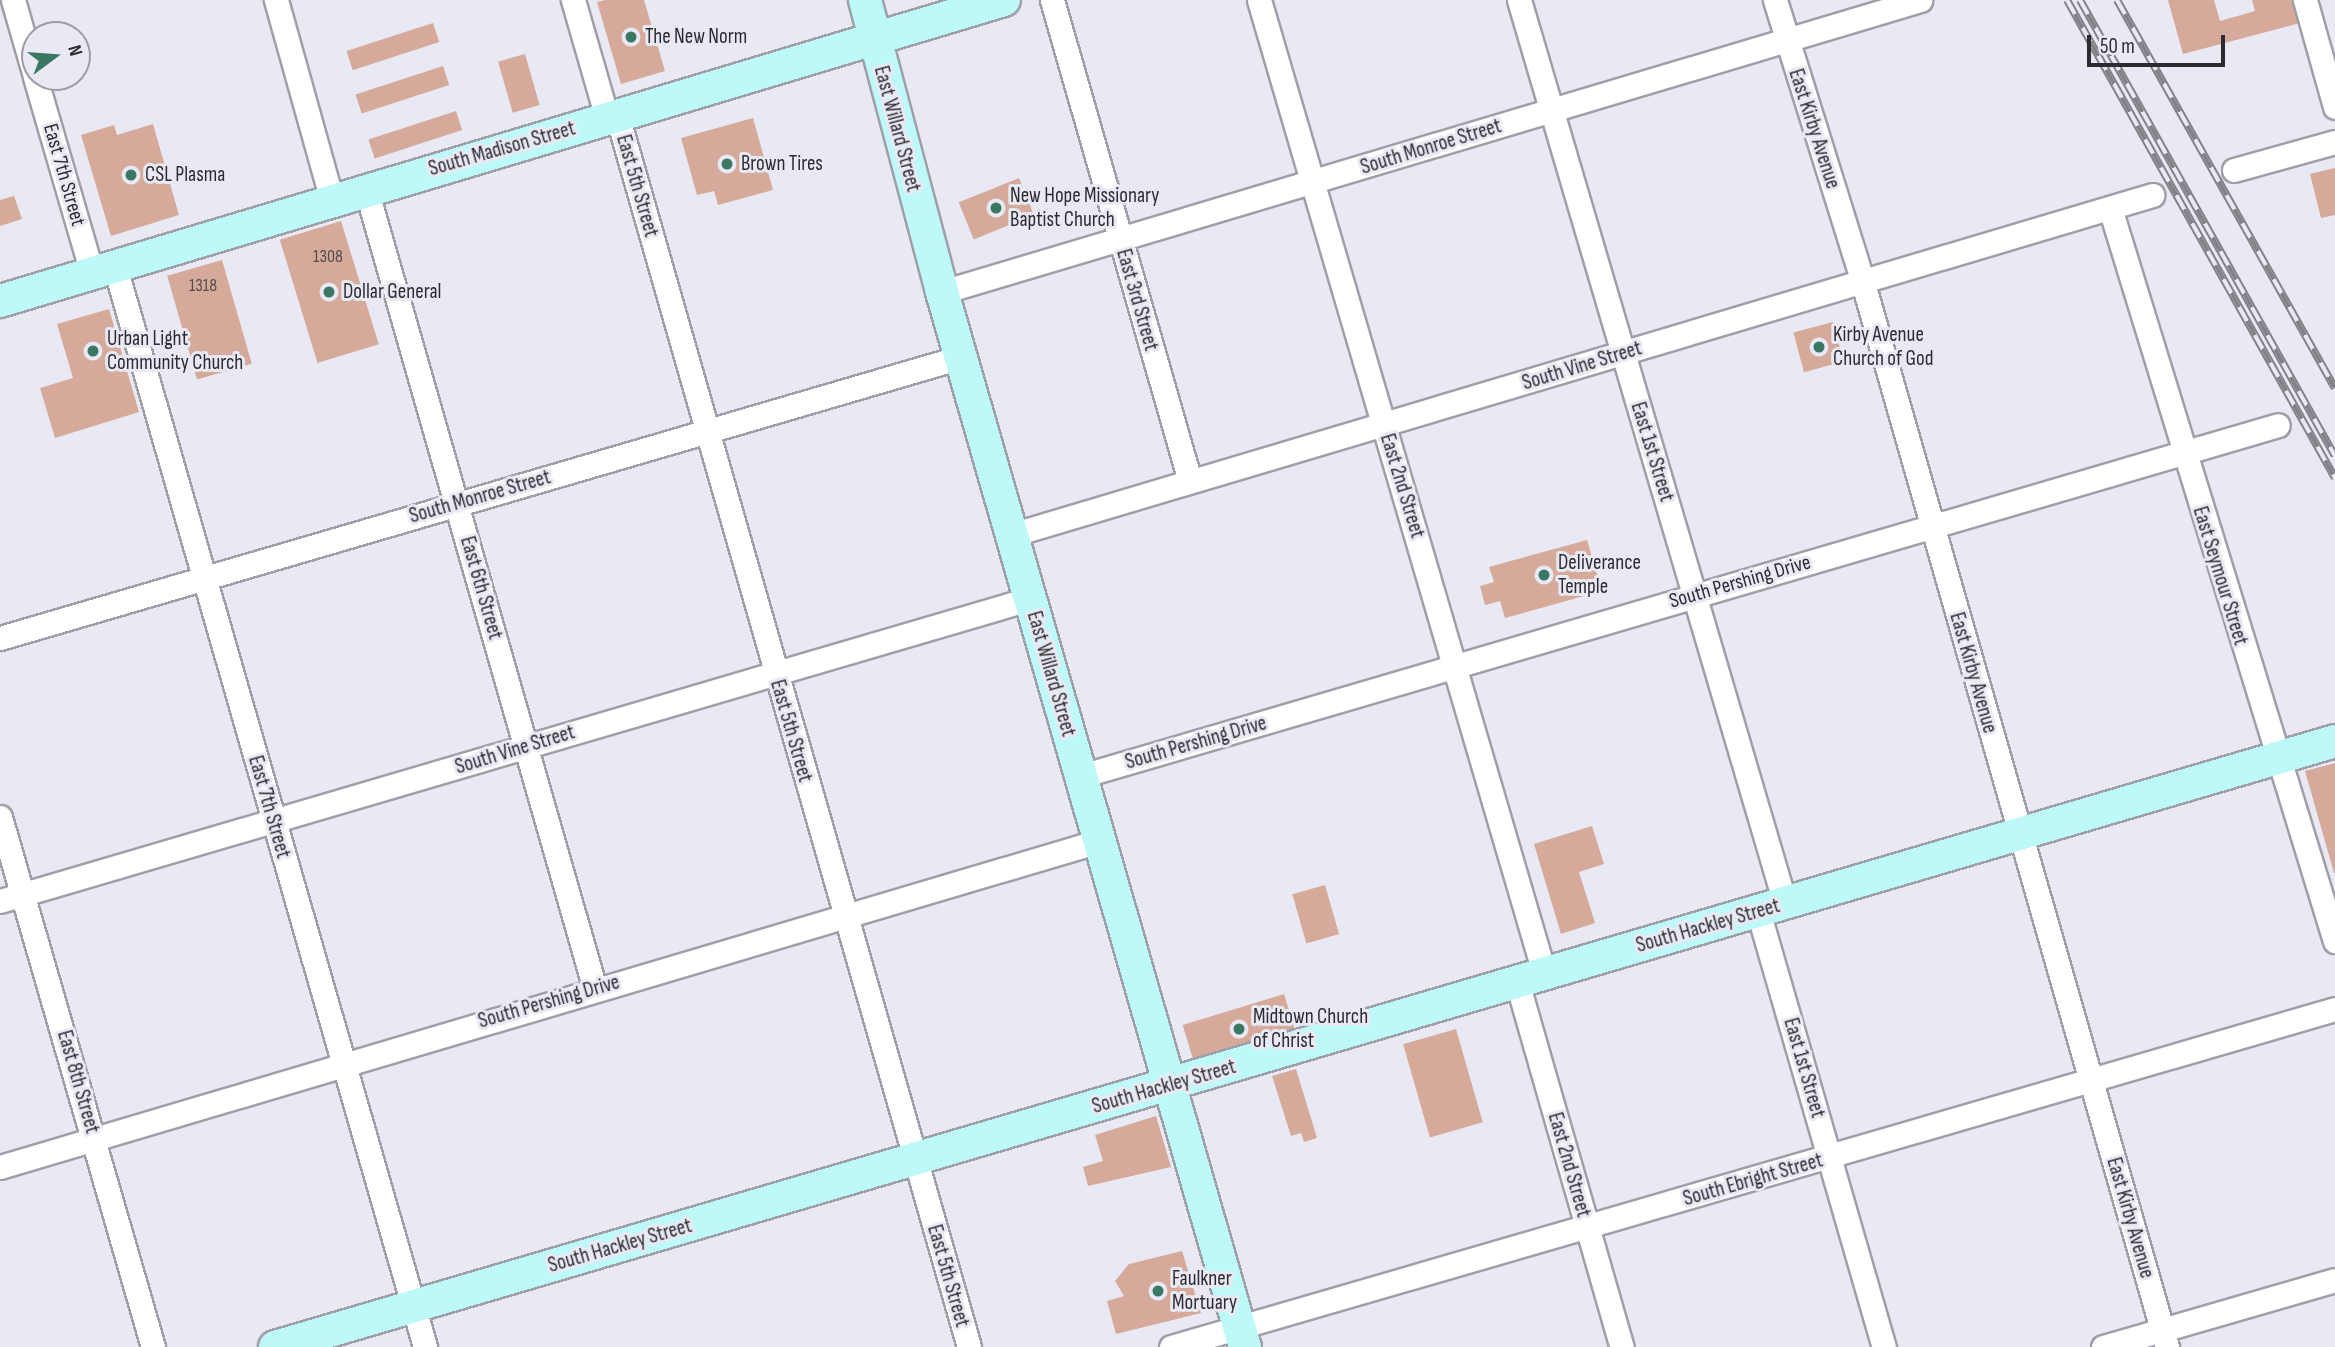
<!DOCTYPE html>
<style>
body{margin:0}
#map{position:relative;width:2335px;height:1347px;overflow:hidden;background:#e9e9f3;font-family:"Sofia Sans Condensed",sans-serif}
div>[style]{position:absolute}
.building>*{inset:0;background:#d5aa9a;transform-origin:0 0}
.roads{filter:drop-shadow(2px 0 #9f9fa8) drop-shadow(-2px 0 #9f9fa8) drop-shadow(0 2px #9f9fa8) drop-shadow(0 -2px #9f9fa8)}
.street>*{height:23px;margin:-11.5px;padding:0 11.5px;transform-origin:11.5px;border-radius:11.5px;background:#fff}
.secondary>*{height:32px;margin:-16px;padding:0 16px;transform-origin:16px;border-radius:16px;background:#bdf9f8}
.rail>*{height:8px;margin-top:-4px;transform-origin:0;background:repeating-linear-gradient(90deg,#e9e9f3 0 16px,#828288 0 32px);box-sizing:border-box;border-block:2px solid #828288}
.dots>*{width:19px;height:19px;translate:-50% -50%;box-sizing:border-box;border:4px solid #e9e9f3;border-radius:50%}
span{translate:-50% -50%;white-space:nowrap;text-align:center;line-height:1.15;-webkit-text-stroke:6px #e9e9f3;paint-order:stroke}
.number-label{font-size:18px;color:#564c4a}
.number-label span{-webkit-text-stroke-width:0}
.poi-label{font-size:21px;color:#2c2c30}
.left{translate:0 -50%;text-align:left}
.street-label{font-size:21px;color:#2c2c30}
.north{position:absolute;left:21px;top:21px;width:70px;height:70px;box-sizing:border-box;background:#e9e9f3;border:2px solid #9d9da5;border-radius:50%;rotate:74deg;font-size:19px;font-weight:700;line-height:28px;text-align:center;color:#2c2c30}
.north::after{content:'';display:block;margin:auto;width:24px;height:32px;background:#3a7865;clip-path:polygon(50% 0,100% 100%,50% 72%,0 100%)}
.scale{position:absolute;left:2087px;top:35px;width:138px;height:32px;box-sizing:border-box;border:4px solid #2c2c30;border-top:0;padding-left:9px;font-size:21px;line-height:24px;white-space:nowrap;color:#2c2c30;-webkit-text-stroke:5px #e9e9f3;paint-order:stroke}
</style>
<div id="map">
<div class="building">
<div style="clip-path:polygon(605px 0,644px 0,665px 71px,621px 84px,597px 2px)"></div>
<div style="clip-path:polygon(2168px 0,2214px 0,2220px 21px,2255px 11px,2252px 0,2294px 0,2300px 23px,2183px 54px)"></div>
<div style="left:433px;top:23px;width:20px;height:91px;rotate:72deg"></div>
<div style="left:525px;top:54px;width:53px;height:28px;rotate:74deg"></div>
<div style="left:443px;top:66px;width:20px;height:92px;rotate:72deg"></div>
<div style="left:456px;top:111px;width:20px;height:92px;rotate:72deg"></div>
<div style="clip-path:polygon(753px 118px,773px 190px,718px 205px,714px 191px,697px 195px,681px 138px)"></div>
<div style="clip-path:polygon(153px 124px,179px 215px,111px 236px,81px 135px,114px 125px,117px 135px)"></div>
<div style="clip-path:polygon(2335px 168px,2335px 215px,2321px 218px,2310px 174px)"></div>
<div style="left:1019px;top:178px;width:40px;height:65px;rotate:68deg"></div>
<div style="clip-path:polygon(14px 196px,22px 219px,0 226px,0 200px)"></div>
<div style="left:341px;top:221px;width:129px;height:64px;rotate:73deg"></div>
<div style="left:222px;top:260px;width:108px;height:57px;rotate:74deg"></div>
<div style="clip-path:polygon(109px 309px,139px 412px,55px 438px,40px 388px,73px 378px,57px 324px)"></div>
<div style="left:1833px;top:322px;width:41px;height:41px;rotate:75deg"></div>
<div style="clip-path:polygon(1587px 540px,1602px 591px,1505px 618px,1500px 601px,1485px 605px,1480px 586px,1494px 582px,1489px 567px)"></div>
<div style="clip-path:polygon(2335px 763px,2335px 873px,2334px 873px,2305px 771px)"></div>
<div style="clip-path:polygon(1592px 826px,1604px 864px,1579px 872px,1595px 923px,1561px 934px,1534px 844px)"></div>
<div style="left:1325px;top:885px;width:51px;height:34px;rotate:74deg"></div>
<div style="left:1284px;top:994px;width:42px;height:106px;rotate:73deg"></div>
<div style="left:1456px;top:1029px;width:97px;height:55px;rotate:74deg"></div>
<div style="clip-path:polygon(1296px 1069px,1317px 1138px,1304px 1142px,1301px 1133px,1291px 1136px,1272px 1076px)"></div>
<div style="clip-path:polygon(1156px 1116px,1171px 1167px,1088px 1186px,1083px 1167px,1103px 1161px,1095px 1135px)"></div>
<div style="clip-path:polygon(1182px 1251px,1201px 1313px,1116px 1334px,1107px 1301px,1124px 1296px,1115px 1281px,1129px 1264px)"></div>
</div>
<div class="roads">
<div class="street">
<div style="left:13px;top:0;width:79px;rotate:73.9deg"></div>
<div style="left:276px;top:0;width:208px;rotate:74.4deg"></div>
<div style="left:573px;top:0;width:123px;rotate:73.9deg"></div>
<div style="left:1052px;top:0;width:498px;rotate:74deg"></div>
<div style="left:1259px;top:0;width:1014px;rotate:73.67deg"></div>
<div style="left:1519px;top:0;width:941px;rotate:73.59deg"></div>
<div style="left:1775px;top:0;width:296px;rotate:72.7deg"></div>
<div style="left:1863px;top:283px;width:1107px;rotate:74.05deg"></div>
<div style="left:2305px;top:0;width:111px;rotate:74.3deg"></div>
<div style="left:35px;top:77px;width:204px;rotate:73.8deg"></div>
<div style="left:617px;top:115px;width:1281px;rotate:74.05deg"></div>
<div style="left:2234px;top:170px;width:105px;rotate:-15.5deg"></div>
<div style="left:366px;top:189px;width:832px;rotate:74.03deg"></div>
<div style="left:2110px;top:208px;width:767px;rotate:72.94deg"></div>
<div style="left:115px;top:267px;width:1124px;rotate:73.98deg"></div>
<div style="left:942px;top:292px;width:1021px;rotate:-16.62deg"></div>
<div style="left:1011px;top:535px;width:1191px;rotate:-16.59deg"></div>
<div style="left:0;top:638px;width:1001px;rotate:-16.3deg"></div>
<div style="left:1081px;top:776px;width:1247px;rotate:-16.34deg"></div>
<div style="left:0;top:817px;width:552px;rotate:73.9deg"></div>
<div style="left:0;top:901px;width:1072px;rotate:-16.36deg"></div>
<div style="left:1758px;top:911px;width:454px;rotate:73.9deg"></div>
<div style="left:1517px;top:982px;width:380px;rotate:74deg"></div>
<div style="left:0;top:1167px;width:1146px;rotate:-16.52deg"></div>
<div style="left:1171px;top:1347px;width:1212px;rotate:-16.19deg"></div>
<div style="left:2103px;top:1347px;width:241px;rotate:-16.1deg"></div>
</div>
<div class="secondary">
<div style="left:865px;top:0;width:302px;rotate:75.2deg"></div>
<div style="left:942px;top:292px;width:1098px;rotate:73.98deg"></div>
<div style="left:0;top:301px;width:1048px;rotate:-16.69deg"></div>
<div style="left:275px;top:1347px;width:2147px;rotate:-16.39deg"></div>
</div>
</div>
<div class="rail">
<div style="left:2067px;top:0;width:548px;rotate:60.72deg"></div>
<div style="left:2080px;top:0;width:522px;rotate:60.79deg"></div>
<div style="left:2117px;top:0;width:445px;rotate:60.7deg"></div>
</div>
<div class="dots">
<div style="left:631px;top:37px;background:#3a7865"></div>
<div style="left:727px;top:164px;background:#3a7865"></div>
<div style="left:131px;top:175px;background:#3a7865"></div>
<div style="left:996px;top:208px;background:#3a7865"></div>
<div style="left:329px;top:292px;background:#3a7865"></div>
<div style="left:1819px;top:347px;background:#3a7865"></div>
<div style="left:93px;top:351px;background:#3a7865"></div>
<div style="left:1544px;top:575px;background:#3a7865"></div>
<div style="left:1239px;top:1029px;background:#3a7865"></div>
<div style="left:1158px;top:1291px;background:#3a7865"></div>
</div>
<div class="number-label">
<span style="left:328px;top:257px">1308</span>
<span style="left:203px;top:286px">1318</span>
</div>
<div class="poi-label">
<span class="left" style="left:645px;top:37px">The New Norm</span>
<span class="left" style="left:741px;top:164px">Brown Tires</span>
<span class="left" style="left:145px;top:175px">CSL Plasma</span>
<span class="left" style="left:1010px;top:208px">New Hope Missionary<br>Baptist Church</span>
<span class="left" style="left:343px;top:292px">Dollar General</span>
<span class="left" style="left:1833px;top:347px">Kirby Avenue<br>Church of God</span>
<span class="left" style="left:107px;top:351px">Urban Light<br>Community Church</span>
<span class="left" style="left:1558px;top:575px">Deliverance<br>Temple</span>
<span class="left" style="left:1253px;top:1029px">Midtown Church<br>of Christ</span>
<span class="left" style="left:1172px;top:1291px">Faulkner<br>Mortuary</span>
</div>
<div class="street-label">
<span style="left:897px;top:129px;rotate:75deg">East Willard Street</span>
<span style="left:1814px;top:129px;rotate:72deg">East Kirby Avenue</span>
<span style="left:1431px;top:147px;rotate:-17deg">South Monroe Street</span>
<span style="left:502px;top:149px;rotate:-16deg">South Madison Street</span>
<span style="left:64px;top:175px;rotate:74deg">East 7th Street</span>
<span style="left:637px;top:186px;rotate:74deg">East 5th Street</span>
<span style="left:1137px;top:300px;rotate:74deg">East 3rd Street</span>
<span style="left:1582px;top:366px;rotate:-17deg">South Vine Street</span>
<span style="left:1652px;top:452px;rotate:73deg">East 1st Street</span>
<span style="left:1402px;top:486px;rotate:73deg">East 2nd Street</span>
<span style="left:480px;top:497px;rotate:-16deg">South Monroe Street</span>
<span style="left:2220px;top:576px;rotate:73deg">East Seymour Street</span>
<span style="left:1740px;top:582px;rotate:-16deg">South Pershing Drive</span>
<span style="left:481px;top:588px;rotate:74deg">East 6th Street</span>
<span style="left:1973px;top:673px;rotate:74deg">East Kirby Avenue</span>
<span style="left:1051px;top:674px;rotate:74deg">East Willard Street</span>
<span style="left:791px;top:731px;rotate:74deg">East 5th Street</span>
<span style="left:1196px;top:743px;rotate:-16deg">South Pershing Drive</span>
<span style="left:515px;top:750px;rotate:-17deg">South Vine Street</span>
<span style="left:269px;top:807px;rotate:74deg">East 7th Street</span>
<span style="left:1708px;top:926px;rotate:-16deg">South Hackley Street</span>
<span style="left:549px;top:1002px;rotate:-16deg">South Pershing Drive</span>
<span style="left:1804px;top:1068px;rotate:74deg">East 1st Street</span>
<span style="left:78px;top:1082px;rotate:74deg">East 8th Street</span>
<span style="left:1164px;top:1087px;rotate:-16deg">South Hackley Street</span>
<span style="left:1569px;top:1165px;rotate:74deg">East 2nd Street</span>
<span style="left:1753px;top:1180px;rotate:-16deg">South Ebright Street</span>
<span style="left:2130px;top:1218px;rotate:74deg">East Kirby Avenue</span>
<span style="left:620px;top:1246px;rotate:-16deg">South Hackley Street</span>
<span style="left:948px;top:1276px;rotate:74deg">East 5th Street</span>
</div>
<div class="north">N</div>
<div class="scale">50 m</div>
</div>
